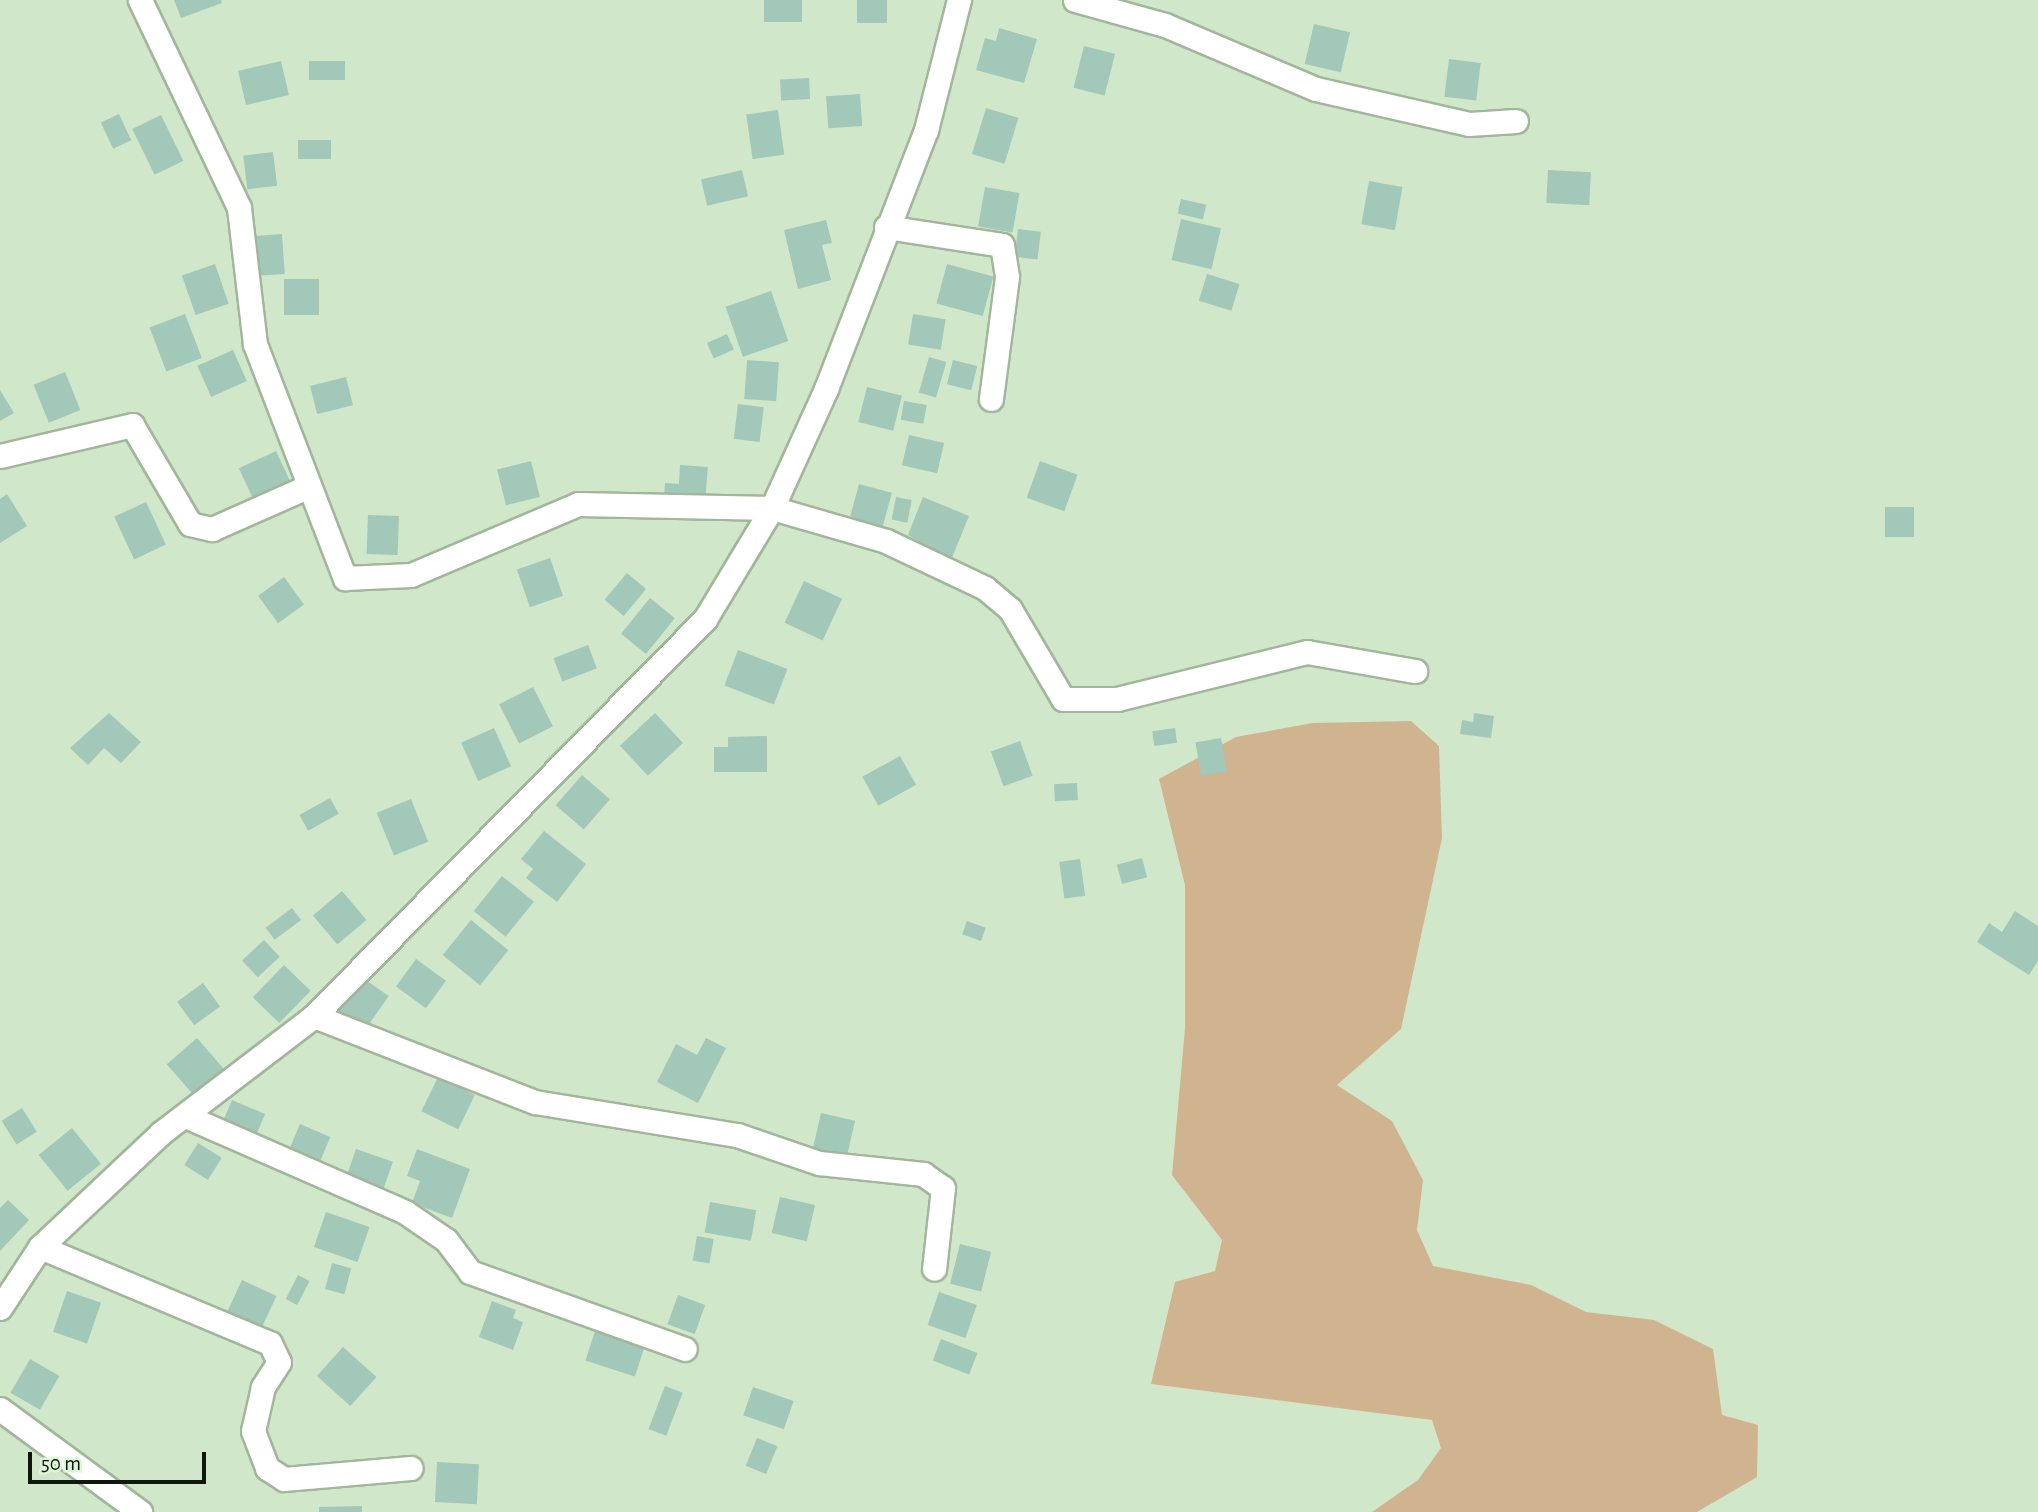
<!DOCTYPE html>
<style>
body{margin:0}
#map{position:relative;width:2038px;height:1512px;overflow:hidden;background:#d1e7ca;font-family:"Alegreya Sans",sans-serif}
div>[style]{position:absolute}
.green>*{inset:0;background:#d0b48f}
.building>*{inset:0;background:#a1c8b9;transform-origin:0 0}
.roads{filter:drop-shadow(2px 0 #a1b69a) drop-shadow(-2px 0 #a1b69a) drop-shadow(0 2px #a1b69a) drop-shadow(0 -2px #a1b69a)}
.street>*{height:23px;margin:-11.5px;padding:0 11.5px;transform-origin:11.5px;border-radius:11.5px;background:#fff}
span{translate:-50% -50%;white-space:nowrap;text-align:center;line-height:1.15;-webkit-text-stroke:5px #def5d7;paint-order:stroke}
.scale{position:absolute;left:28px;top:1452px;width:178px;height:32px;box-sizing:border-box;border:4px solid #0f170d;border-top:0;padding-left:9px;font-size:21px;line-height:24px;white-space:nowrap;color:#0f170d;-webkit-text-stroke:5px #def5d7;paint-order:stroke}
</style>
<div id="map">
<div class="green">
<div style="clip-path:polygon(1411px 721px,1439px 746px,1442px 838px,1401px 1029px,1337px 1085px,1392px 1121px,1423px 1180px,1417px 1230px,1433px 1266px,1531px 1285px,1586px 1312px,1654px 1320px,1713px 1349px,1722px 1415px,1758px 1425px,1757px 1477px,1697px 1512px,1372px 1512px,1418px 1480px,1441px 1448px,1432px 1420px,1151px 1384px,1175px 1282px,1215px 1271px,1222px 1240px,1172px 1175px,1185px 1028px,1185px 885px,1159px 779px,1236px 737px,1313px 723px)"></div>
</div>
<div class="building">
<div style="clip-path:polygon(174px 0,221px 0,222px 3px,181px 18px)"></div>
<div style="left:764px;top:0;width:38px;height:22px"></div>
<div style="left:857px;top:0;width:30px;height:23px"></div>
<div style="left:1314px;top:24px;width:37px;height:41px;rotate:13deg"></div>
<div style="clip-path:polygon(999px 28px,1037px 39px,1024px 83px,976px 70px,985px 38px,996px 41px)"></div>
<div style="left:1084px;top:46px;width:32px;height:43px;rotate:14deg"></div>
<div style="left:1449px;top:59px;width:32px;height:38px;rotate:7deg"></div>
<div style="left:281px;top:61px;width:35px;height:44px;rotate:77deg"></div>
<div style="left:309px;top:61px;width:36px;height:19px"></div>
<div style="left:809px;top:78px;width:21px;height:29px;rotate:87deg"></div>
<div style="left:860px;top:94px;width:32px;height:34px;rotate:86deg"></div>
<div style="left:986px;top:108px;width:34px;height:48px;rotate:17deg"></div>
<div style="left:778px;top:110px;width:45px;height:32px;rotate:82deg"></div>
<div style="left:119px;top:114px;width:29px;height:20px;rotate:65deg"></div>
<div style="left:161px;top:115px;width:51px;height:32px;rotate:64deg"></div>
<div style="left:298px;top:140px;width:33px;height:19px"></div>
<div style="left:273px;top:152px;width:34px;height:30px;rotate:83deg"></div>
<div style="left:742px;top:170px;width:27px;height:42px;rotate:77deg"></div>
<div style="left:1548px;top:170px;width:43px;height:33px;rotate:3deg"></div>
<div style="left:1369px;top:181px;width:34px;height:44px;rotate:10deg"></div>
<div style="left:985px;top:187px;width:35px;height:40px;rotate:10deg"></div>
<div style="left:1181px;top:199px;width:26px;height:15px;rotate:13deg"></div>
<div style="left:1181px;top:219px;width:41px;height:42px;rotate:13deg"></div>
<div style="clip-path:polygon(826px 220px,832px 243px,822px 245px,831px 280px,798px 289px,784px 230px)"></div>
<div style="left:1018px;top:229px;width:23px;height:28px;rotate:7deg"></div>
<div style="left:282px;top:234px;width:40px;height:31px;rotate:86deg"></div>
<div style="left:215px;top:264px;width:42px;height:35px;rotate:71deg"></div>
<div style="left:947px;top:264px;width:48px;height:41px;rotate:15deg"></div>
<div style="left:1207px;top:274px;width:34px;height:28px;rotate:17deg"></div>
<div style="left:284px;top:279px;width:35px;height:36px"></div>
<div style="left:771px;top:291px;width:53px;height:48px;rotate:71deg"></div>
<div style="left:185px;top:314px;width:47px;height:38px;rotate:69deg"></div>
<div style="left:913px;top:314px;width:33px;height:31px;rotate:9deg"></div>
<div style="left:727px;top:334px;width:17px;height:22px;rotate:66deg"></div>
<div style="left:233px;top:350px;width:34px;height:39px;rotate:66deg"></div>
<div style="left:929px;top:357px;width:18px;height:37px;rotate:16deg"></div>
<div style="left:747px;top:360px;width:32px;height:39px;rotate:4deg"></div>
<div style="left:953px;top:360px;width:25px;height:25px;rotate:14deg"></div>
<div style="left:65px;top:372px;width:41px;height:34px;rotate:68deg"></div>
<div style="left:346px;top:377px;width:29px;height:37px;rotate:76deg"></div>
<div style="left:867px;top:387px;width:36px;height:36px;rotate:14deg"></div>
<div style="clip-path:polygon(0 390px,14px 413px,0 421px)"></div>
<div style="left:904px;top:401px;width:23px;height:19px;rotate:10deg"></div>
<div style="left:738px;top:404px;width:26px;height:35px;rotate:7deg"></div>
<div style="left:909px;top:435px;width:36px;height:31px;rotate:13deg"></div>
<div style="left:276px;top:451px;width:38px;height:41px;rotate:65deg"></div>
<div style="left:531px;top:461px;width:37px;height:35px;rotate:76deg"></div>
<div style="left:1040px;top:461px;width:40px;height:39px;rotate:20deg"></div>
<div style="clip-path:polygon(680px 465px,708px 467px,705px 502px,664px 499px,665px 483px,679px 484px)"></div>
<div style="left:859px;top:484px;width:34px;height:41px;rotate:15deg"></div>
<div style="clip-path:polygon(7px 494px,27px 526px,0 543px,0 499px)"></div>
<div style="left:896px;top:497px;width:16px;height:23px;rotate:11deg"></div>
<div style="clip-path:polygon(923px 497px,969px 516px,951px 560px,908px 535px)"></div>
<div style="left:146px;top:502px;width:47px;height:35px;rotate:65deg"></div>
<div style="left:1885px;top:507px;width:29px;height:30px"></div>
<div style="left:368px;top:515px;width:31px;height:39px;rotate:2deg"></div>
<div style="left:550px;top:558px;width:40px;height:35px;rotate:71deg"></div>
<div style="left:627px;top:573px;width:25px;height:35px;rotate:40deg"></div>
<div style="left:284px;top:577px;width:34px;height:32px;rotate:54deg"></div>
<div style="left:804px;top:581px;width:42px;height:46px;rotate:25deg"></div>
<div style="left:650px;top:598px;width:32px;height:46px;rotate:39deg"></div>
<div style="left:588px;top:645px;width:25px;height:37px;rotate:69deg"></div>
<div style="left:738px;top:650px;width:53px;height:38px;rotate:21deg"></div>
<div style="left:533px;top:687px;width:44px;height:38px;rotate:63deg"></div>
<div style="clip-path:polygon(109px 713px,141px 742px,121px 763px,104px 748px,88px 765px,70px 748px)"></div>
<div style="left:655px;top:713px;width:41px;height:48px;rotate:47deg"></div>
<div style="clip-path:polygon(1474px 713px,1494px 716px,1491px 738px,1460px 734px,1462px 720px,1473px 722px)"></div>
<div style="left:494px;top:728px;width:42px;height:36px;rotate:66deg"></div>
<div style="left:1175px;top:728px;width:15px;height:23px;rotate:82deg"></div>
<div style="clip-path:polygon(767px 736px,767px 772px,714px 772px,714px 747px,728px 747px,728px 737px)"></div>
<div style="left:1221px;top:738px;width:34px;height:26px;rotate:80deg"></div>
<div style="left:1020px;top:741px;width:37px;height:31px;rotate:70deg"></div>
<div style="left:900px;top:756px;width:33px;height:43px;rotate:61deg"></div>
<div style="left:582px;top:775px;width:37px;height:40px;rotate:41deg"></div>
<div style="left:1077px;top:783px;width:17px;height:23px;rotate:87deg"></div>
<div style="left:330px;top:798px;width:18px;height:35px;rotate:61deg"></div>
<div style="left:411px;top:799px;width:46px;height:37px;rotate:68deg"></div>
<div style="clip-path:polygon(544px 831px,586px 864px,557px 902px,526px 878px,533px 869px,521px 859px)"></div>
<div style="left:1142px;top:858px;width:20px;height:26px;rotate:75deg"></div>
<div style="left:1080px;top:859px;width:37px;height:21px;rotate:82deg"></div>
<div style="left:502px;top:876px;width:41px;height:45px;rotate:39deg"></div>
<div style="left:342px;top:891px;width:38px;height:38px;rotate:50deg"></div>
<div style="left:292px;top:908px;width:15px;height:33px;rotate:53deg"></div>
<div style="clip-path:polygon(2015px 911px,2038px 926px,2038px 961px,2029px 975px,1977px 942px,1989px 923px,2002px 932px)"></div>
<div style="left:471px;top:920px;width:48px;height:45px;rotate:39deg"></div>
<div style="left:967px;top:921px;width:20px;height:14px;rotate:20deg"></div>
<div style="left:264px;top:940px;width:23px;height:30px;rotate:47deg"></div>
<div style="left:416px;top:959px;width:37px;height:34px;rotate:36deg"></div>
<div style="left:284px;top:965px;width:37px;height:45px;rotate:44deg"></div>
<div style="left:360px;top:976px;width:35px;height:41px;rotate:35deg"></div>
<div style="left:203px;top:983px;width:29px;height:32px;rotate:54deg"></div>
<div style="left:197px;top:1038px;width:40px;height:40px;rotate:49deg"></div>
<div style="clip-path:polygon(706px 1038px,726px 1048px,698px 1103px,657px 1082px,676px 1044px,697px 1055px)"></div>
<div style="left:438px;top:1077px;width:41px;height:38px;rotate:26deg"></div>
<div style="left:232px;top:1100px;width:36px;height:28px;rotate:23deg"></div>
<div style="left:22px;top:1108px;width:28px;height:24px;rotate:58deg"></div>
<div style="left:821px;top:1113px;width:35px;height:40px;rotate:13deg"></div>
<div style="left:300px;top:1124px;width:33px;height:35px;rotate:23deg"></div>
<div style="left:72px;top:1128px;width:46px;height:43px;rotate:51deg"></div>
<div style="left:198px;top:1143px;width:28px;height:26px;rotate:32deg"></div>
<div style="left:356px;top:1149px;width:39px;height:34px;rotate:19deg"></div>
<div style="clip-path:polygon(417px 1149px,470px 1169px,452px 1218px,412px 1203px,420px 1181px,407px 1176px)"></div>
<div style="left:780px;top:1197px;width:36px;height:37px;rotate:13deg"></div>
<div style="clip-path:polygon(8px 1200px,29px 1220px,0 1251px,0 1208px)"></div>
<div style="left:710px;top:1202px;width:47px;height:31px;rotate:10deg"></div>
<div style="left:326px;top:1212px;width:46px;height:37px;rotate:19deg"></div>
<div style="left:697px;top:1236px;width:17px;height:25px;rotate:10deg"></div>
<div style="left:960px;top:1244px;width:32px;height:41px;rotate:14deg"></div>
<div style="left:332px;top:1263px;width:20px;height:27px;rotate:15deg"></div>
<div style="left:298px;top:1275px;width:13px;height:27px;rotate:27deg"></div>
<div style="left:242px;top:1280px;width:38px;height:38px;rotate:25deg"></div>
<div style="left:67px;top:1291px;width:36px;height:43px;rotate:19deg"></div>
<div style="left:939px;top:1292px;width:40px;height:35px;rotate:19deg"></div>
<div style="left:678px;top:1295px;width:29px;height:31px;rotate:20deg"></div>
<div style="clip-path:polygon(492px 1301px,516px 1310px,513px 1318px,523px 1322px,513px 1350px,479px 1337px)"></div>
<div style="left:595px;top:1331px;width:52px;height:31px;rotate:18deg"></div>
<div style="left:941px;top:1339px;width:39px;height:23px;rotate:21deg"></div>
<div style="left:343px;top:1347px;width:45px;height:39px;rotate:42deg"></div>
<div style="left:30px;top:1359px;width:34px;height:39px;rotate:30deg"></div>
<div style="left:665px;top:1386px;width:19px;height:46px;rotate:21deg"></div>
<div style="left:753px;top:1387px;width:43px;height:30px;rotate:19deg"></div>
<div style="left:757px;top:1438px;width:22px;height:30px;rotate:22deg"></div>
<div style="left:437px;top:1462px;width:42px;height:40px;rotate:3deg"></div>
<div style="clip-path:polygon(362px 1506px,362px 1512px,319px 1512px,319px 1507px)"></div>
</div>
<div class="roads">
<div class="street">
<div style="left:140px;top:0;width:230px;rotate:64.5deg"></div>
<div style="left:239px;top:208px;width:137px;rotate:83.3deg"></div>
<div style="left:255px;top:344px;width:251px;rotate:69deg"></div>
<div style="left:345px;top:578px;width:66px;rotate:-2.6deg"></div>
<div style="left:411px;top:575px;width:181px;rotate:-23deg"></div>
<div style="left:578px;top:504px;width:194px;rotate:1.2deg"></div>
<div style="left:772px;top:508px;width:119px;rotate:16.1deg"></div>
<div style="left:886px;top:541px;width:110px;rotate:25.4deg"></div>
<div style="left:985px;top:588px;width:33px;rotate:40deg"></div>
<div style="left:1010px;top:609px;width:104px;rotate:59.5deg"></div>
<div style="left:1063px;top:699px;width:54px"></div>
<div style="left:1117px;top:699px;width:196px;rotate:-13.9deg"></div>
<div style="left:1307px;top:652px;width:110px;rotate:10deg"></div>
<div style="left:1075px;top:0;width:93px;rotate:15.5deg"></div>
<div style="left:1165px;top:25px;width:164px;rotate:23deg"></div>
<div style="left:1316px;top:89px;width:157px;rotate:12.9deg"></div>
<div style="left:1469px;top:124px;width:47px;rotate:-3.7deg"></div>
<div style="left:886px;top:227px;width:117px;rotate:8.8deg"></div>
<div style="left:1002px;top:245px;width:32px;rotate:81deg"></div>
<div style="left:1007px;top:277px;width:123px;rotate:97.5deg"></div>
<div style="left:0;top:456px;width:136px;rotate:-13.2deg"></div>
<div style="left:132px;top:425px;width:115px;rotate:59.6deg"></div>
<div style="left:190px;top:524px;width:23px;rotate:13deg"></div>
<div style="left:212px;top:529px;width:104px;rotate:-23.9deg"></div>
<div style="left:314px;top:1016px;width:237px;rotate:21.3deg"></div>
<div style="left:535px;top:1102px;width:205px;rotate:9.3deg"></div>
<div style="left:737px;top:1135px;width:87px;rotate:18.9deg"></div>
<div style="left:819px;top:1163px;width:105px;rotate:6deg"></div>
<div style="left:923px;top:1174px;width:24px;rotate:35deg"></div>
<div style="left:943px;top:1188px;width:81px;rotate:96.3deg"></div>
<div style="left:190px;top:1118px;width:235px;rotate:23.6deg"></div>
<div style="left:405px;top:1212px;width:50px;rotate:34.3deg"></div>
<div style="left:446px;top:1240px;width:40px;rotate:53deg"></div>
<div style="left:470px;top:1272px;width:228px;rotate:19.7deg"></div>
<div style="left:40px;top:1247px;width:249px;rotate:22.7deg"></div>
<div style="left:270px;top:1343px;width:21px;rotate:65deg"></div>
<div style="left:279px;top:1362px;width:30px;rotate:123deg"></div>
<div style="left:263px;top:1387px;width:45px;rotate:102.8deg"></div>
<div style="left:253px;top:1431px;width:40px;rotate:69deg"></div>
<div style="left:267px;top:1468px;width:20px;rotate:33deg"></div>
<div style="left:284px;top:1479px;width:127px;rotate:-5deg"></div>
<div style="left:0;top:1308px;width:73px;rotate:-56.7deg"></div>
<div style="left:40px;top:1247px;width:166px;rotate:-43.3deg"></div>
<div style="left:161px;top:1133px;width:193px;rotate:-37.4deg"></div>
<div style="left:314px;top:1016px;width:557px;rotate:-45.44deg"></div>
<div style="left:705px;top:619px;width:130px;rotate:-58.9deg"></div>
<div style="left:772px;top:508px;width:131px;rotate:-65.6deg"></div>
<div style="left:826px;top:389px;width:278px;rotate:-68.9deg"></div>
<div style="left:926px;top:130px;width:134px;rotate:-75.8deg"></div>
<div style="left:0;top:1409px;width:174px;rotate:36.3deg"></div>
</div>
</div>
<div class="scale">50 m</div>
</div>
